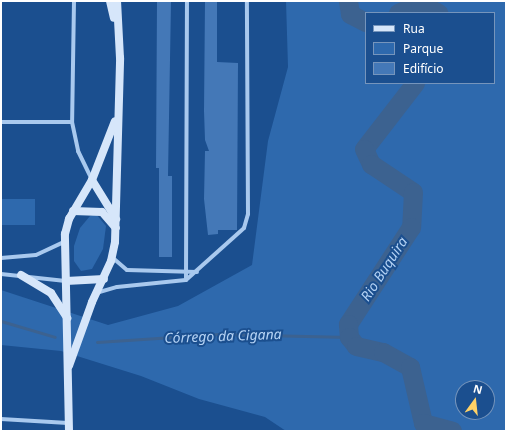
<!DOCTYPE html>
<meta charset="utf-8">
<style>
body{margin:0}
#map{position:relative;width:507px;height:432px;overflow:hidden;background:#1b4f8f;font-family:"Noto Sans",sans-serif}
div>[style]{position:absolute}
.green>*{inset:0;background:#2e69ad;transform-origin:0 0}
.stream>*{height:3px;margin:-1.5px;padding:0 1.5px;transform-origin:1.5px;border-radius:1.5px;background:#3c6290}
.river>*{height:19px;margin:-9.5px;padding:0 9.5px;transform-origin:9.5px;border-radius:9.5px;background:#3c6290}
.building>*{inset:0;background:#4478b7}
.minor>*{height:4px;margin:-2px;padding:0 2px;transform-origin:2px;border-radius:2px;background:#a9c9ee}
.secondary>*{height:8px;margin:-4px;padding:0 4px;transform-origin:4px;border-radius:4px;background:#d6e6fa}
span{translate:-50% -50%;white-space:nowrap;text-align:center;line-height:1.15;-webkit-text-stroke:4px #1b4f8f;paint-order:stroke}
.water-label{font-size:14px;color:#b5d3f5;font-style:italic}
.frame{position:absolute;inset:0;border:2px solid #fff;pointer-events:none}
.legend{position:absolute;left:365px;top:12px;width:130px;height:72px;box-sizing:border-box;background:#1b4f8f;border:1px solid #7695bc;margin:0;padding:5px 7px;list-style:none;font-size:12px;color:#fff}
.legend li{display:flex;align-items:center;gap:8px;height:20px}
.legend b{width:20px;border:1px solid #7695bc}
.north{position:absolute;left:455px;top:380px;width:40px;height:40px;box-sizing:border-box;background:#1b4f8f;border:1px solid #7695bc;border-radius:50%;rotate:15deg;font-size:11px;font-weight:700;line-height:16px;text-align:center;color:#fff}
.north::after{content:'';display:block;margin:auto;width:14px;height:18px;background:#ffd166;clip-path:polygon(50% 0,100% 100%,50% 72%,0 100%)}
</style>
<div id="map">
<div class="green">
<div style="clip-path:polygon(evenodd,286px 1px,506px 1px,506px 431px,286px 431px,265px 417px,199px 399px,141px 376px,61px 351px,1px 345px,1px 290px,108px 325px,178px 306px,252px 265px,268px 141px,288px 67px,286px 1px,366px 13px,494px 13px,494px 83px,366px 83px,366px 13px,286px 1px,463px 388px,487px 388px,487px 412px,463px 412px,463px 388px)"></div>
<div style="left:1px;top:199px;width:34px;height:26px"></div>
<div style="clip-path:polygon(96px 214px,106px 226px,103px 249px,92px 269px,81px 271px,74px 261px,74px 246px,80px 228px,90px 216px)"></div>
</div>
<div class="stream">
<div style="left:1px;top:321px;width:56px;rotate:16.5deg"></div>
<div style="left:97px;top:342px;width:122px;rotate:-3.8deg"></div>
<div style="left:219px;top:334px;width:130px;rotate:1.3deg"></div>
</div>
<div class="river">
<div style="left:348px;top:1px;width:13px;rotate:81deg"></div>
<div style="left:350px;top:14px;width:18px;rotate:27deg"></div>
<div style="left:398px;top:13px;width:24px;rotate:-24deg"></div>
<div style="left:420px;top:3px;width:21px;rotate:29deg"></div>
<div style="left:415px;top:83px;width:83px;rotate:127.7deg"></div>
<div style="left:364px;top:149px;width:17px;rotate:65deg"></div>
<div style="left:371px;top:164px;width:50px;rotate:33.7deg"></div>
<div style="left:413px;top:192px;width:35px;rotate:93deg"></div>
<div style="left:411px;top:227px;width:116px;rotate:123deg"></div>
<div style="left:348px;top:324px;width:13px;rotate:86deg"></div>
<div style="left:349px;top:337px;width:11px;rotate:52deg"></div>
<div style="left:356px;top:346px;width:28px;rotate:13deg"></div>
<div style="left:383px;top:352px;width:31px;rotate:29deg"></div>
<div style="left:410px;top:367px;width:57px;rotate:76.9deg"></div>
<div style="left:423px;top:423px;width:30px;rotate:15deg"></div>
</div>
<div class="building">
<div style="clip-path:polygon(157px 1px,171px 1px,168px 176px,172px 176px,172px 257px,159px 257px,159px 168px,156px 168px)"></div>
<div style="clip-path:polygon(205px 1px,217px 1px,217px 62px,238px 63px,237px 230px,218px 230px,218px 234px,208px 235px,204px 199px,205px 151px,209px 151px,205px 140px,204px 111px)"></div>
</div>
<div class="minor">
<div style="left:74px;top:1px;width:121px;rotate:90.9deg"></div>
<div style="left:72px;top:122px;width:30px;rotate:78deg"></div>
<div style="left:78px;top:151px;width:32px;rotate:64deg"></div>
<div style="left:1px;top:122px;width:71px"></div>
<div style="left:1px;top:258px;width:35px;rotate:-5deg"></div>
<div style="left:36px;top:255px;width:31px;rotate:-25deg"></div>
<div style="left:113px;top:258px;width:18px;rotate:41deg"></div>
<div style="left:127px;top:270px;width:70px;rotate:1.6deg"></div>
<div style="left:1px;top:274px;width:65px;rotate:6.1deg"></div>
<div style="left:186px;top:280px;width:279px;rotate:-89.8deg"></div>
<div style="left:96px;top:293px;width:22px;rotate:-16deg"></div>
<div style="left:117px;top:287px;width:69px;rotate:-5.8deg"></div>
<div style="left:186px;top:280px;width:78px;rotate:-41.9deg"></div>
<div style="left:244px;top:228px;width:15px;rotate:-74deg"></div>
<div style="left:248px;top:214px;width:213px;rotate:-90.3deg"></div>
<div style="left:1px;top:419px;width:67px;rotate:3.4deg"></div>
</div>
<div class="secondary">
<div style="left:110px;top:1px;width:17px;rotate:77deg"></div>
<div style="left:92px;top:180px;width:46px;rotate:58.4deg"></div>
<div style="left:73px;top:211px;width:29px;rotate:2deg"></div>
<div style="left:102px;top:212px;width:21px;rotate:49deg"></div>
<div style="left:21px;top:275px;width:35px;rotate:31deg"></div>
<div style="left:51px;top:293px;width:30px;rotate:57deg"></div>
<div style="left:66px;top:281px;width:38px;rotate:-3deg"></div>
<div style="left:69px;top:366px;width:68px;rotate:-70.2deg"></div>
<div style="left:92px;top:302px;width:45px;rotate:-65.1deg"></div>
<div style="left:111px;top:261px;width:19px;rotate:-78deg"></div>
<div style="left:115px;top:242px;width:184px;rotate:-88.4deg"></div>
<div style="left:120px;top:58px;width:57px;rotate:-93deg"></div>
<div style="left:69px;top:431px;width:197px;rotate:-91.2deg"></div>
<div style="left:65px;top:234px;width:16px;rotate:-75deg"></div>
<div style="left:69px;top:219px;width:45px;rotate:-59.5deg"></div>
<div style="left:92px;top:180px;width:63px;rotate:-68.7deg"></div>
</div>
<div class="water-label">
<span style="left:384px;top:269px;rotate:-57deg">Rio Buquira</span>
<span style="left:223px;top:336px;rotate:-2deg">Córrego da Cigana</span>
</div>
<div class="frame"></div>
<ul class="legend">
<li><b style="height:5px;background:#d6e6fa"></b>Rua</li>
<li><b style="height:11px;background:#2e69ad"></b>Parque</li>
<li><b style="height:11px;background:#4478b7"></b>Edifício</li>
</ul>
<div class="north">N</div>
</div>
